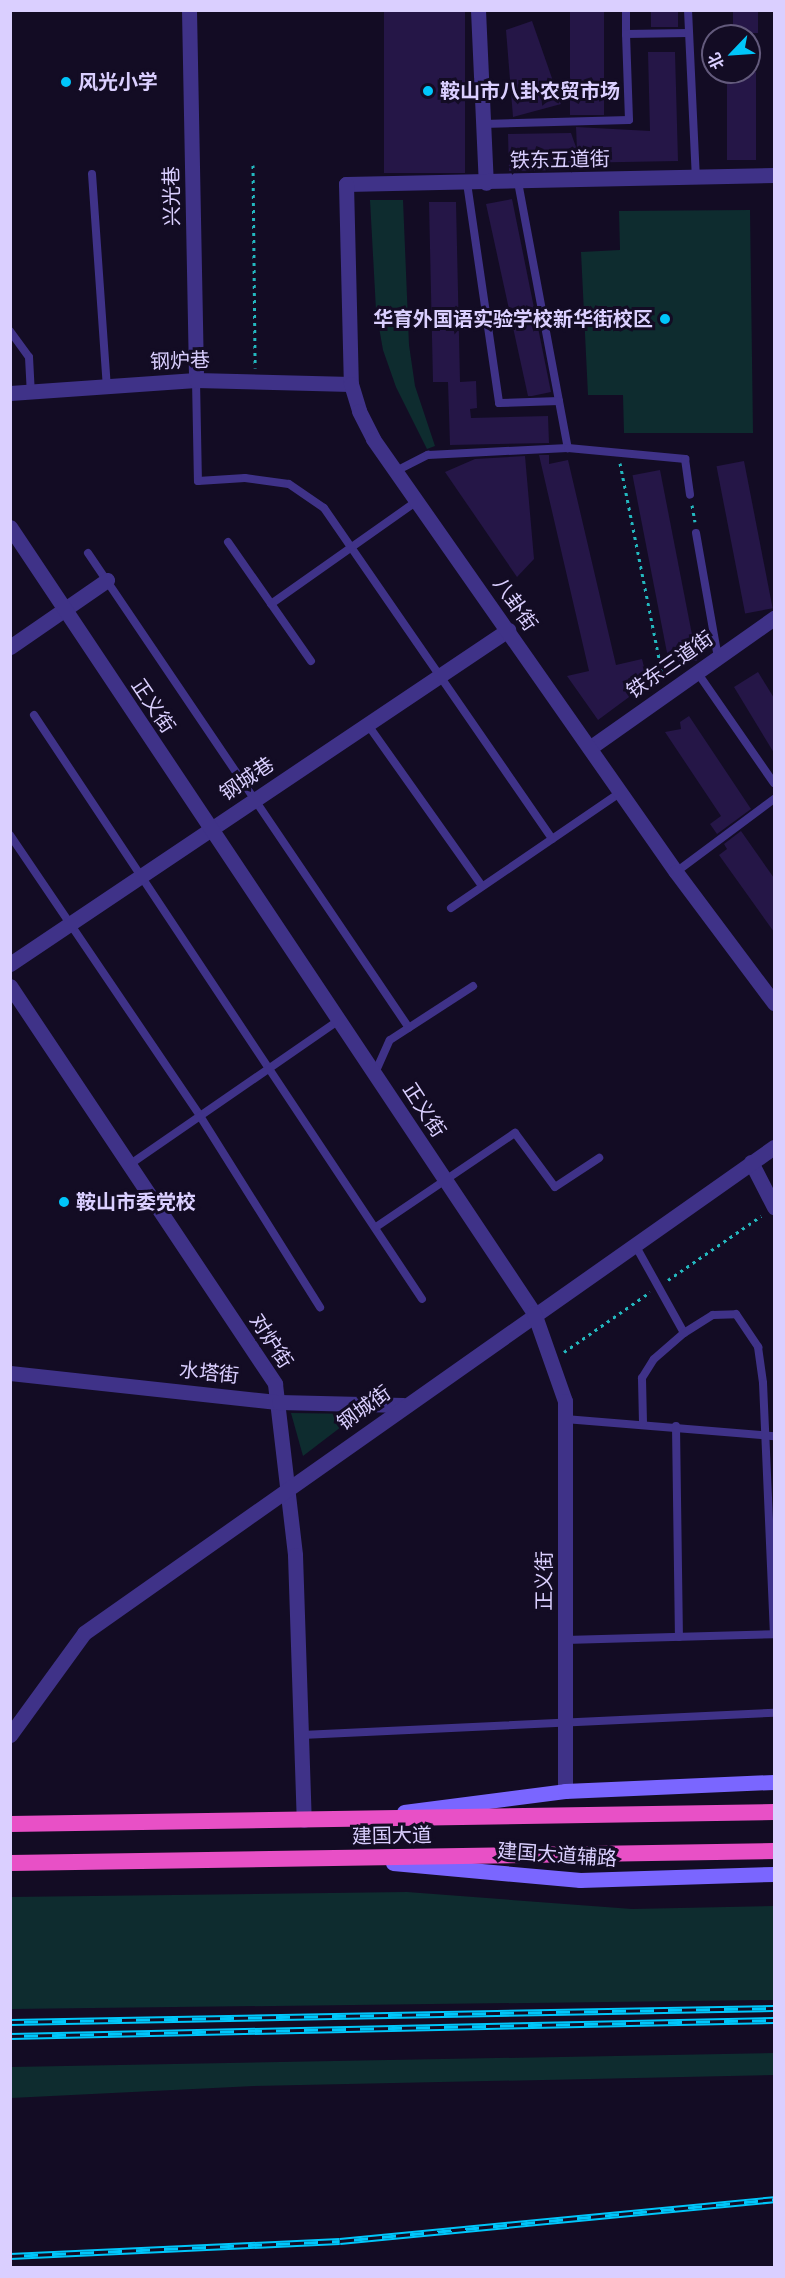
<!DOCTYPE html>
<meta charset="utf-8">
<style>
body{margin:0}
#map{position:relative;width:785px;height:2278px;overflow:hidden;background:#130c24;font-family:"DejaVu Sans","Noto Sans SC",sans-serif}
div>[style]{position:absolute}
.green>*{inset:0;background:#0e2c2f}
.building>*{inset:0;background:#251647;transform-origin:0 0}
.path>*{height:3px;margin-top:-1.5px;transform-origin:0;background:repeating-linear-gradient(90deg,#23b8bf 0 3px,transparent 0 7.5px)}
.service>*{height:8px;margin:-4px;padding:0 4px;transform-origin:4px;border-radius:4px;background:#3f3288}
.minor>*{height:15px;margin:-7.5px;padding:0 7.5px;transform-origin:7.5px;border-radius:7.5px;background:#3f3288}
.tertiary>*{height:15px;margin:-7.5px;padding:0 7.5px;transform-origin:7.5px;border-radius:7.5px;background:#3f3288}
.secondary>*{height:15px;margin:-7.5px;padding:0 7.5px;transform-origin:7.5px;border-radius:7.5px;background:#7a66ff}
.trunk>*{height:16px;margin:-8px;padding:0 8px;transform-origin:8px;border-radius:8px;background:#e850c6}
.rail>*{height:7px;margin-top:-3.5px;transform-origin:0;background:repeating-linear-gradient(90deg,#130c24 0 14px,#00c6fa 0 28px);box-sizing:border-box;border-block:2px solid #00c6fa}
.dots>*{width:16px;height:16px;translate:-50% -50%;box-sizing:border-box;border:3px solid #130c24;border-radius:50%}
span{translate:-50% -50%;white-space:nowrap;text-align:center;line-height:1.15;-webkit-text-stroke:6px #130c24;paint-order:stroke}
.poi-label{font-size:20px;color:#dacfff;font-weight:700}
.left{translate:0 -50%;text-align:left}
.right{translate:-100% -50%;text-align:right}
.street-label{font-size:20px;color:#dacfff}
.frame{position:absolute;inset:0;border:12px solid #dacfff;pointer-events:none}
.north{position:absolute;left:701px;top:24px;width:60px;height:60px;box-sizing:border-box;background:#130c24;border:2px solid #635a7c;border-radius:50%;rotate:245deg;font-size:16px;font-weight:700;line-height:24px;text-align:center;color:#dacfff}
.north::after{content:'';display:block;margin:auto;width:21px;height:27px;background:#00c6fa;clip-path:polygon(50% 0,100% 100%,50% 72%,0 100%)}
</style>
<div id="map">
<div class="green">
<div style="clip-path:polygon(370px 200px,403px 200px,409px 345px,415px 386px,435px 446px,427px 449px,396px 387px,383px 350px,376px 310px)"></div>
<div style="clip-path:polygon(750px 210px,753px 433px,624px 433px,623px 395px,588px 395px,581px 252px,620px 250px,619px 211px)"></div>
<div style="clip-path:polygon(291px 1413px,358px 1414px,303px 1456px)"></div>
<div style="clip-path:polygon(407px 1892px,632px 1909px,774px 1906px,774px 2000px,11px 2009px,11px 1897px)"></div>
<div style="clip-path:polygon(774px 2053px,774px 2075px,254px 2086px,11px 2098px,11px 2067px)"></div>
</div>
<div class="building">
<div style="left:384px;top:10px;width:81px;height:163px"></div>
<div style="left:570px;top:10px;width:34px;height:105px"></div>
<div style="left:651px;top:10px;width:27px;height:17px"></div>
<div style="left:733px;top:10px;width:25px;height:23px"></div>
<div style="clip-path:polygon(532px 21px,561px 104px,513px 117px,506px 30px)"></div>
<div style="clip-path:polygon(648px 52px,675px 52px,678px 161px,569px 163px,569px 170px,509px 171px,508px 134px,571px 133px,577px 150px,576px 127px,650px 131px)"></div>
<div style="left:727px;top:72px;width:29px;height:88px"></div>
<div style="clip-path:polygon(512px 199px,551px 392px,532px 396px,528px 396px,486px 204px)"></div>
<div style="clip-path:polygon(429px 202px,456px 202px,460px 382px,476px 381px,477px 408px,470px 409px,471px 418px,548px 416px,549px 443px,450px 445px,448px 382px,433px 382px)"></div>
<div style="clip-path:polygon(539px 455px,549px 455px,549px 464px,568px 460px,616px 665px,642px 659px,648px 683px,598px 720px,567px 676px,589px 671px)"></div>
<div style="clip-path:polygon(525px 456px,534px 559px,517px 577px,445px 472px,475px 459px)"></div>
<div style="left:744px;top:461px;width:150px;height:28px;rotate:79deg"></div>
<div style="left:660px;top:470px;width:194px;height:28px;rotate:79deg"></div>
<div style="clip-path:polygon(758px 672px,774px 698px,774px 753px,734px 687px)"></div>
<div style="clip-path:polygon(689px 716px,751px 809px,717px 834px,710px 824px,721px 816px,665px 732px,681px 729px,680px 722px)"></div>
<div style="clip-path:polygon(741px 831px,774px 878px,774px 932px,719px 855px,727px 849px,724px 844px)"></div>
</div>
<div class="path">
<div style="left:253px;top:165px;width:203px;rotate:89.4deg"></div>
<div style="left:620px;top:463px;width:219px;rotate:78.7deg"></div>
<div style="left:692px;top:505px;width:17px;rotate:80deg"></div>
<div style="left:668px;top:1280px;width:113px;rotate:-34.5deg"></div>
<div style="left:564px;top:1352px;width:105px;rotate:-34.9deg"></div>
</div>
<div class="service">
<div style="left:626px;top:10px;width:24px;rotate:90deg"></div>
<div style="left:626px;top:34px;width:63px;rotate:-0.9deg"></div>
<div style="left:688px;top:10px;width:167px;rotate:87.3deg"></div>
<div style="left:483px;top:124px;width:146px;rotate:-1.6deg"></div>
<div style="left:629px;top:120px;width:86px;rotate:-92deg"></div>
<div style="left:92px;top:174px;width:213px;rotate:86deg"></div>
<div style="left:518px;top:182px;width:271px;rotate:79.4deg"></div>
<div style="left:467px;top:183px;width:222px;rotate:81.7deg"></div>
<div style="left:499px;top:403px;width:60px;rotate:-1.9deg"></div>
<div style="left:10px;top:331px;width:32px;rotate:54deg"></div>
<div style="left:29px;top:357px;width:35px;rotate:87deg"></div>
<div style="left:196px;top:380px;width:101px;rotate:88.9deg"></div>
<div style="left:198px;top:481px;width:47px;rotate:-3.7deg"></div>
<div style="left:245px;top:478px;width:44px;rotate:7.8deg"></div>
<div style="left:289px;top:484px;width:42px;rotate:34.4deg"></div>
<div style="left:324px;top:508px;width:402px;rotate:55.4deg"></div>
<div style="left:396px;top:471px;width:36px;rotate:-27deg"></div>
<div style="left:428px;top:455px;width:140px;rotate:-2.9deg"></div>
<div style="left:568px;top:448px;width:118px;rotate:5.4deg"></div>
<div style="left:685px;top:459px;width:36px;rotate:82deg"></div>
<div style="left:696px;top:533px;width:127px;rotate:80deg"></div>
<div style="left:228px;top:542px;width:145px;rotate:55.1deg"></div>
<div style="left:88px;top:553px;width:573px;rotate:55.95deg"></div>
<div style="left:271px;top:604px;width:179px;rotate:-35.2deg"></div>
<div style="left:697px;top:672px;width:135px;rotate:55.3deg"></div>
<div style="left:34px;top:715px;width:701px;rotate:56.4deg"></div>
<div style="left:368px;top:725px;width:197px;rotate:54.7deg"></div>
<div style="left:10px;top:835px;width:339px;rotate:55.9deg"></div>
<div style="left:200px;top:1116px;width:226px;rotate:57.9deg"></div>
<div style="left:676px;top:872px;width:122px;rotate:-36.7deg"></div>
<div style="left:451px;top:908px;width:206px;rotate:-34.3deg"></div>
<div style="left:375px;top:1073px;width:36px;rotate:-66deg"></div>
<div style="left:390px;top:1040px;width:99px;rotate:-33deg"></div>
<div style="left:129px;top:1165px;width:254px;rotate:-34.6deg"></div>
<div style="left:376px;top:1227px;width:168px;rotate:-34.1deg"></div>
<div style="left:515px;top:1133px;width:67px;rotate:53.5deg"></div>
<div style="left:555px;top:1187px;width:53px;rotate:-33.4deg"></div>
<div style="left:634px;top:1243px;width:103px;rotate:60.9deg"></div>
<div style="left:565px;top:1419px;width:210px;rotate:4.7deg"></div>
<div style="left:643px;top:1423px;width:45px;rotate:-91.3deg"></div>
<div style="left:642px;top:1378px;width:22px;rotate:-58deg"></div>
<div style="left:654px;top:1359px;width:40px;rotate:-41deg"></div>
<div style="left:684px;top:1333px;width:34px;rotate:-32deg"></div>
<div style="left:713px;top:1315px;width:23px;rotate:-2deg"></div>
<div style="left:736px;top:1314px;width:40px;rotate:56deg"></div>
<div style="left:758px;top:1347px;width:36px;rotate:82deg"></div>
<div style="left:763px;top:1383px;width:251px;rotate:87.5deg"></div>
<div style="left:676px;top:1426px;width:211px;rotate:89.2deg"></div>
<div style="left:565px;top:1640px;width:209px;rotate:-1.6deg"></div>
<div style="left:302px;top:1735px;width:473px;rotate:-2.7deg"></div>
</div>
<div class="minor">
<div style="left:189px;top:10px;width:370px;rotate:88.9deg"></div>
<div style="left:478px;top:10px;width:173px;rotate:87.4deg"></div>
<div style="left:346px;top:184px;width:428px;rotate:-1.2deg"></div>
<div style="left:10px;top:393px;width:186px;rotate:-4deg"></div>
<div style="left:196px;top:380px;width:155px;rotate:1.5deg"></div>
<div style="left:10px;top:647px;width:118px;rotate:-34.6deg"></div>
<div style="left:591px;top:747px;width:224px;rotate:-35.2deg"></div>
<div style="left:10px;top:964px;width:600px;rotate:-33.85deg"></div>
<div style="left:10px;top:986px;width:478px;rotate:56.3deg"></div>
<div style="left:275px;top:1384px;width:172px;rotate:83.3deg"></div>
<div style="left:295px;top:1555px;width:265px;rotate:88.1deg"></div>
<div style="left:751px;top:1162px;width:51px;rotate:62.9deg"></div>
<div style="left:10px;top:1373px;width:271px;rotate:6.2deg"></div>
<div style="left:279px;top:1402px;width:124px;rotate:1.4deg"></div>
<div style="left:10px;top:1735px;width:126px;rotate:-54deg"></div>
<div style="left:84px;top:1633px;width:844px;rotate:-35.16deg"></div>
</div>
<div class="tertiary">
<div style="left:346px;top:184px;width:200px;rotate:88.6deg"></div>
<div style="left:351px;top:384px;width:28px;rotate:73deg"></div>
<div style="left:359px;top:411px;width:31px;rotate:63deg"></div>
<div style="left:373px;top:439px;width:528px;rotate:55.02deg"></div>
<div style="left:676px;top:872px;width:164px;rotate:53.2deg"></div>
<div style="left:10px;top:527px;width:945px;rotate:56.31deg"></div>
<div style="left:534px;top:1313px;width:93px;rotate:70.6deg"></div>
<div style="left:565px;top:1401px;width:390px;rotate:90deg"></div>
</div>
<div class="secondary">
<div style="left:404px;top:1812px;width:162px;rotate:-7.4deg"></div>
<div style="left:565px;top:1791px;width:209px;rotate:-2.5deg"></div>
<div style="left:393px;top:1863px;width:188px;rotate:5.2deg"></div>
<div style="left:580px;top:1880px;width:194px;rotate:-1.8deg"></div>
</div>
<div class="trunk">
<div style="left:10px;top:1824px;width:764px;rotate:-0.9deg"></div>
<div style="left:10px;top:1863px;width:764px;rotate:-0.9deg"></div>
</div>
<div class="rail">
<div style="left:10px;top:2022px;width:764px;rotate:-1.05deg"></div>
<div style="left:10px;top:2036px;width:764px;rotate:-1.2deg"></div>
<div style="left:10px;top:2256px;width:330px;rotate:-2.6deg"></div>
<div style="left:340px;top:2241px;width:436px;rotate:-5.5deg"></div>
</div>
<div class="dots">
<div style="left:66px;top:82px;background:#00c6fa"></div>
<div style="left:428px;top:91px;background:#00c6fa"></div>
<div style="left:665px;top:319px;background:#00c6fa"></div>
<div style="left:64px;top:1202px;background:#00c6fa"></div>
</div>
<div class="poi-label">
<span class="left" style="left:78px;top:82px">风光小学</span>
<span class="left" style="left:440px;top:91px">鞍山市八卦农贸市场</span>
<span class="right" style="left:653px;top:319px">华育外国语实验学校新华街校区</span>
<span class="left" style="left:76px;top:1202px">鞍山市委党校</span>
</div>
<div class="street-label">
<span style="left:560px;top:160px;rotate:-1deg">铁东五道街</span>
<span style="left:172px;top:196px;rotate:-91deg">兴光巷</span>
<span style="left:180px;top:361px;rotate:-2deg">钢炉巷</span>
<span style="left:515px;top:604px;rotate:55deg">八卦街</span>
<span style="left:670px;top:665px;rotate:-35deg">铁东三道街</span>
<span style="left:153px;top:706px;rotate:56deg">正义街</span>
<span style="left:247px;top:779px;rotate:-34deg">钢城巷</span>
<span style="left:424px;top:1110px;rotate:57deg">正义街</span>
<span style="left:271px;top:1341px;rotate:57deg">对炉街</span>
<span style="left:209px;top:1373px;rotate:6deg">水塔街</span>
<span style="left:364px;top:1408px;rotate:-36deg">钢城街</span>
<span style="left:544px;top:1581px;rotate:-90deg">正义街</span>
<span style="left:392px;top:1836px;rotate:-1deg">建国大道</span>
<span style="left:557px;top:1855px;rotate:4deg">建国大道辅路</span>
</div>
<div class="frame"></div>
<div class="north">北</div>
</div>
